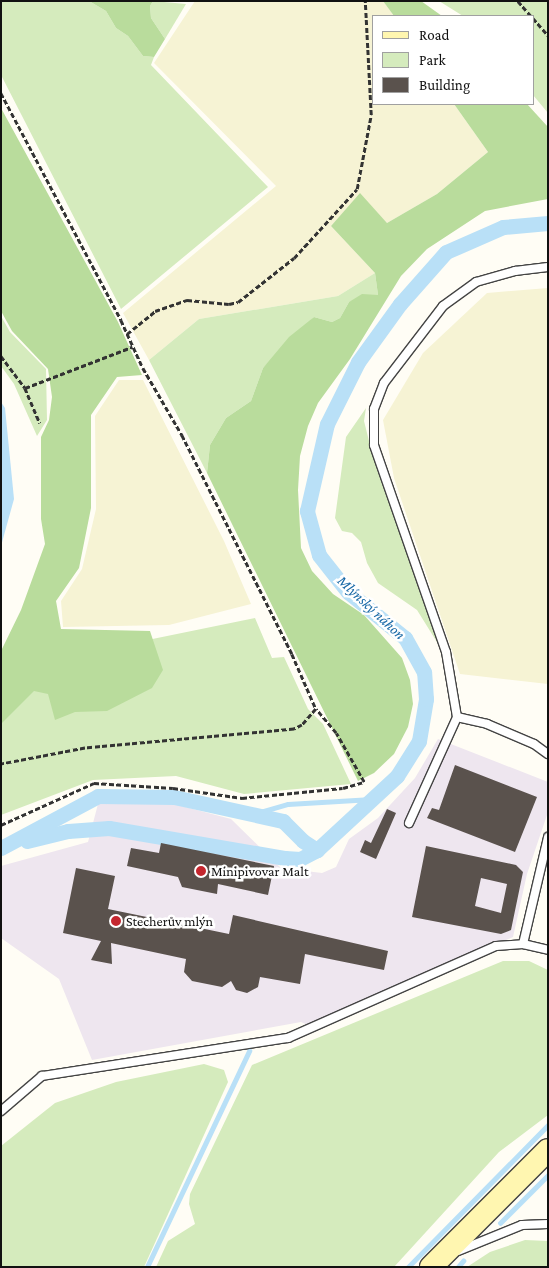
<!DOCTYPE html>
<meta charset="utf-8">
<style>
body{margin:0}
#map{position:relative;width:549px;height:1268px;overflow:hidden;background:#fffdf5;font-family:"Crimson Pro",serif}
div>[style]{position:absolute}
.industrial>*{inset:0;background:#eee6ef}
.farmland>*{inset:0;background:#f6f3d4}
.green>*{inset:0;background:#d5ebbd}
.forest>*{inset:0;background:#b9dc9c}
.water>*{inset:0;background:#b9e0f7}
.stream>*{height:4.5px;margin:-2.25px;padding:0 2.25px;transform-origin:2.25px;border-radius:2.25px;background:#b9e0f7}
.canal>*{height:15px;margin:-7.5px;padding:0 7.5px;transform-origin:7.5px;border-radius:7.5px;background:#b9e0f7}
.building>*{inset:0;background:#5a524d}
.path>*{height:2.5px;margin-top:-1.25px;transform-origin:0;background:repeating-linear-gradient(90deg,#333 0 5px,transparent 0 7.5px)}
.roads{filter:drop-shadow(1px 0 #444) drop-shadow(-1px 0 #444) drop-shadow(0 1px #444) drop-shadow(0 -1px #444)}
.lane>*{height:8px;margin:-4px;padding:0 4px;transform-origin:4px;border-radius:4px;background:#fff}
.secondary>*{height:22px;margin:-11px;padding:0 11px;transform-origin:11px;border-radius:11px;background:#fff6b0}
.dots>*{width:14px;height:14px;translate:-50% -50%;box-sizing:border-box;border:2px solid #fff;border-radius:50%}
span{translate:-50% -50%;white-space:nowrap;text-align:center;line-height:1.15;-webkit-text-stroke:5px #fff;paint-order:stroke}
.poi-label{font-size:14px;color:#111}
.left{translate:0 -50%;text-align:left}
.water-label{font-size:15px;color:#1768a6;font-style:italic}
.frame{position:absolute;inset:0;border:2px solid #111;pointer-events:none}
.legend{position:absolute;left:372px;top:15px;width:162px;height:90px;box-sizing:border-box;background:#fff;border:1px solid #a0a0a0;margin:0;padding:6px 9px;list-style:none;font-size:15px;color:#111}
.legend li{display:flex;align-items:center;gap:10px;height:25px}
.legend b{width:25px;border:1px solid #a0a0a0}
</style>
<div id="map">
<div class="industrial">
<div style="clip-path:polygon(438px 739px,548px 782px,548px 812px,527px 874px,513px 937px,310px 1026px,301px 1022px,92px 1060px,59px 979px,1px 938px,1px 866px,88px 842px,98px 804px,174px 804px,231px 819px,281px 868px,322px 873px,336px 867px,349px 839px,378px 818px,415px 778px)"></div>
</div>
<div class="farmland">
<div style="clip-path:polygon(195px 1px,383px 1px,394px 16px,373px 16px,373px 104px,454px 104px,488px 152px,437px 194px,387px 223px,360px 194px,331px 226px,375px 273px,338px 296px,199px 319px,149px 360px,123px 313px,276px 186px,154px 63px)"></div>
<div style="clip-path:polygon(548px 288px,548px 684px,460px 674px,394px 478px,383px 420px,423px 353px,487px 293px)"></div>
<div style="clip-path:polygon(119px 380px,143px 380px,224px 541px,251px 604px,169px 625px,63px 627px,61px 601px,82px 569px,96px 509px,95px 416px)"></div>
</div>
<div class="green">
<div style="clip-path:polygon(1px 1px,89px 1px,106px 11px,116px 28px,128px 36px,143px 56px,154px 57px,151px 65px,268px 187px,121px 309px,1px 75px)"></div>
<div style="clip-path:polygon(153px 1px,186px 4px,165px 39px,151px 18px,150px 6px)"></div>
<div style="clip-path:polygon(439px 1px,548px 1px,548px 113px,533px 95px,533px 16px,463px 16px)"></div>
<div style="clip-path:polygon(375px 273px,378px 295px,349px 302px,340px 318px,332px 322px,314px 317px,263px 368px,251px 401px,226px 418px,210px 445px,207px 473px,149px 360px,199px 319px,338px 296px)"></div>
<div style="clip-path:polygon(1px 316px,10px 332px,46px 369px,47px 420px,37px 436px,14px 384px,1px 366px)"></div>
<div style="clip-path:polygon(366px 408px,364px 421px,373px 457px,440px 647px,417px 610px,378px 583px,367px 563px,361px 542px,352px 533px,342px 531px,335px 518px,346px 437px)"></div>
<div style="clip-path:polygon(255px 618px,272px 658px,284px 657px,308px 709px,323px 724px,351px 784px,244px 794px,176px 776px,93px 780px,1px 815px,1px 670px)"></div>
<div style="clip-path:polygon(503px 961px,529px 961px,548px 970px,548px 1115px,499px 1152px,394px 1267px,156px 1267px,168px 1241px,195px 1224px,189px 1204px,190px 1194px,252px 1065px)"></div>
<div style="clip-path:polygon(204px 1064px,224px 1070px,228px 1082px,144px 1267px,1px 1267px,1px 1146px,55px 1103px,116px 1082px)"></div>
<div style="clip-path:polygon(525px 1240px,548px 1241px,548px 1267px,467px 1267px,490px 1252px)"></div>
</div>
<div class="forest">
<div style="clip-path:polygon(89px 1px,153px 1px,150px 6px,151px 18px,165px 39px,154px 57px,143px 56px,128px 36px,116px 28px,106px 11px)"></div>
<div style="clip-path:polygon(383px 1px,421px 1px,442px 16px,394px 16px)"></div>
<div style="clip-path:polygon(454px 104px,527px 104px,548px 127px,548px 199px,485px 211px,427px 249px,401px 276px,350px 359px,318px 403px,308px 426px,300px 456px,298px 490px,301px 548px,312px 571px,333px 594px,364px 615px,402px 658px,410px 680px,413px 704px,408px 727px,394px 754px,374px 773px,358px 781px,207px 473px,210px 445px,226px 418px,251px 401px,263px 368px,289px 337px,314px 317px,332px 322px,340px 318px,349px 302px,362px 294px,378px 295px,375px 273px,331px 226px,360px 193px,387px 223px,437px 194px,488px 152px)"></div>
<div style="clip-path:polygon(1px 108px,118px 322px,142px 375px,117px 377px,91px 415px,91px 508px,79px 568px,56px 601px,61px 629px,150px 631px,163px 670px,152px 688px,107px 711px,75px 712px,55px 720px,48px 694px,34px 691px,1px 724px,1px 651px,21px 610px,45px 544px,41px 519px,41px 437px,49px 420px,52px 397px,48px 369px,12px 331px,1px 311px)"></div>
</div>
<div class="water">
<div style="clip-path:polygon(1px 402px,5px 408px,14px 499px,1px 546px)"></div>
</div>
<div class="stream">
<div style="left:253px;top:814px;width:36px;rotate:-16deg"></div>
<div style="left:288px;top:804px;width:84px;rotate:-3.4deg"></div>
<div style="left:500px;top:1223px;width:68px;rotate:-45deg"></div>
<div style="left:147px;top:1267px;width:239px;rotate:-64.7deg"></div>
<div style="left:408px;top:1267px;width:199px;rotate:-45.4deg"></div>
<div style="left:458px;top:1267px;width:8px;rotate:-50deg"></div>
</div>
<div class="canal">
<div style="left:27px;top:841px;width:42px;rotate:-13.7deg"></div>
<div style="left:68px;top:831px;width:41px;rotate:-4.2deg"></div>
<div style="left:109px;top:828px;width:179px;rotate:9.7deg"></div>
<div style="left:285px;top:858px;width:15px;rotate:4deg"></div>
<div style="left:300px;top:859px;width:19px;rotate:-28deg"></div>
<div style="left:1px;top:848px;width:110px;rotate:-28.2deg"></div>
<div style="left:98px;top:796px;width:76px;rotate:0.8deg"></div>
<div style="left:174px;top:797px;width:112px;rotate:12.4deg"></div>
<div style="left:283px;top:821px;width:28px;rotate:45deg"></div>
<div style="left:303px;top:841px;width:17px;rotate:33deg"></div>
<div style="left:317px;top:850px;width:109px;rotate:-42.8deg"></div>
<div style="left:397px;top:776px;width:41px;rotate:-57.8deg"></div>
<div style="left:419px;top:741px;width:43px;rotate:-80.5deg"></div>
<div style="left:426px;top:699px;width:27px;rotate:-94deg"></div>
<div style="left:424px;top:672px;width:39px;rotate:-119deg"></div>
<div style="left:405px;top:638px;width:73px;rotate:-141.1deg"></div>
<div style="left:348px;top:592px;width:47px;rotate:-128.1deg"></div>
<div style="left:319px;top:555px;width:46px;rotate:-105.3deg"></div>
<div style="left:307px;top:511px;width:89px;rotate:-77.1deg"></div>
<div style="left:327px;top:424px;width:69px;rotate:-63.4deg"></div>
<div style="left:358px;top:362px;width:72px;rotate:-54.1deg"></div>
<div style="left:400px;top:304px;width:69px;rotate:-48.5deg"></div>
<div style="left:446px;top:252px;width:62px;rotate:-23.7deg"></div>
<div style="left:503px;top:227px;width:45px;rotate:-5.1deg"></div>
</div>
<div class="building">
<div style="clip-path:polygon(455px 765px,537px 797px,515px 852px,427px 818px,432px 808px,439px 810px)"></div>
<div style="clip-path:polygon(387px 809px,396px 813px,376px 859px,360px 852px,365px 840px,371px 843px)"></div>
<div style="clip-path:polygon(161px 843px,274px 866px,268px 895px,218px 884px,217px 894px,182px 887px,178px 877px,127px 866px,131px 848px,159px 853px)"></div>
<div style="clip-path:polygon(evenodd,426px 846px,516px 865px,523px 872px,511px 930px,501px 934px,412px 917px,426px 846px,481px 878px,507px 884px,501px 913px,475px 906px,481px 878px)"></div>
<div style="clip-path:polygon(76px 868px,115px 876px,108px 909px,229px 934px,233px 915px,388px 951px,384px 970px,305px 954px,300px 984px,260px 977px,258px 987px,247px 993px,236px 990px,231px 981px,222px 987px,192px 981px,184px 972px,186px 959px,111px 943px,112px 964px,91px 960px,101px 941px,63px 933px)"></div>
</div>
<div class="path">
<div style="left:518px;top:1px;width:20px;rotate:49deg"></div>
<div style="left:533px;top:18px;width:23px;rotate:49deg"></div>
<div style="left:1px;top:93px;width:257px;rotate:62.1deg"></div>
<div style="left:121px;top:320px;width:53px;rotate:65.4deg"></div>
<div style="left:143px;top:368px;width:78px;rotate:59.8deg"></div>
<div style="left:182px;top:435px;width:245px;rotate:63.3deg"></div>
<div style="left:292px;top:654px;width:60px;rotate:66.4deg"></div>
<div style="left:316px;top:709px;width:21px;rotate:131deg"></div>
<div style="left:302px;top:725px;width:9px;rotate:153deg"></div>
<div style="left:294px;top:729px;width:210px;rotate:174.8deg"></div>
<div style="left:85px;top:748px;width:86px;rotate:169.2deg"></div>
<div style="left:127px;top:334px;width:36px;rotate:-39deg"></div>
<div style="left:155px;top:311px;width:34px;rotate:-19deg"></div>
<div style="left:187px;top:300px;width:42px;rotate:5.4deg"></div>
<div style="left:229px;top:304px;width:9px;rotate:-13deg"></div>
<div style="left:238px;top:302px;width:71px;rotate:-38.2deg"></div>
<div style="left:294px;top:258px;width:93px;rotate:-47.6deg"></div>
<div style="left:357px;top:189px;width:75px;rotate:-79.3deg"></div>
<div style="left:371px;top:115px;width:114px;rotate:-93deg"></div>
<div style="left:1px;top:356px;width:40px;rotate:53deg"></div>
<div style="left:25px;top:388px;width:38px;rotate:67deg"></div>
<div style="left:25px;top:388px;width:115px;rotate:-21deg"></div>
<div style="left:1px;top:825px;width:102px;rotate:-24.3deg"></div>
<div style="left:94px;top:783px;width:79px;rotate:3.6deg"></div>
<div style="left:173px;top:788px;width:70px;rotate:8.2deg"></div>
<div style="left:242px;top:798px;width:101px;rotate:-5.7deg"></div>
<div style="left:343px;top:788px;width:22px;rotate:-16deg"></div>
<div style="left:364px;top:782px;width:56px;rotate:-119.7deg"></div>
<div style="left:336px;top:733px;width:31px;rotate:-130deg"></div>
</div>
<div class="roads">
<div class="lane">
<div style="left:457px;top:717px;width:31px;rotate:13deg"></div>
<div style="left:487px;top:724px;width:51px;rotate:23.1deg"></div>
<div style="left:534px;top:744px;width:17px;rotate:36deg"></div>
<div style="left:409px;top:823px;width:116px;rotate:-65.6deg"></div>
<div style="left:457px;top:717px;width:66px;rotate:-99.6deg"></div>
<div style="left:446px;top:652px;width:219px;rotate:-109.2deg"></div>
<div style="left:374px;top:445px;width:36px;rotate:-90deg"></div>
<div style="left:374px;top:409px;width:28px;rotate:-69deg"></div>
<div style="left:384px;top:383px;width:97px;rotate:-52.5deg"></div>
<div style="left:443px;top:306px;width:41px;rotate:-36deg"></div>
<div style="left:476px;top:282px;width:41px;rotate:-15.8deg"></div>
<div style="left:515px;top:271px;width:33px;rotate:-7deg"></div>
<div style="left:523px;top:944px;width:110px;rotate:-76.8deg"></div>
<div style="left:1px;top:1111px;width:54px;rotate:-40.5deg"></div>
<div style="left:42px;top:1076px;width:249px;rotate:-8.8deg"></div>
<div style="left:288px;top:1038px;width:227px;rotate:-23.9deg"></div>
<div style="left:496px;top:946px;width:27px;rotate:-4deg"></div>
<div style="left:523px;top:944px;width:26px;rotate:13deg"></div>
<div style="left:458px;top:1251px;width:69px;rotate:-22.1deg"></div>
<div style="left:522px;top:1225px;width:26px;rotate:-2deg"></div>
</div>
<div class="secondary">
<div style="left:431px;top:1267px;width:165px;rotate:-45deg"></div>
</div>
</div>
<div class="dots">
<div style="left:201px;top:871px;background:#c4262e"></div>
<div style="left:116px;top:921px;background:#c4262e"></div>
</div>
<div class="poi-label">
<span class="left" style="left:211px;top:871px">Minipivovar Malt</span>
<span class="left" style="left:126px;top:921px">Stecherův mlýn</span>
</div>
<div class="water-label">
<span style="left:371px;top:608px;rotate:43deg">Mlýnský náhon</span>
</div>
<div class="frame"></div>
<ul class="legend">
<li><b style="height:6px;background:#fff6b0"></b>Road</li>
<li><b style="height:14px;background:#d5ebbd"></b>Park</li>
<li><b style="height:14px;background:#5a524d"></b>Building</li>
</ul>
</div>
